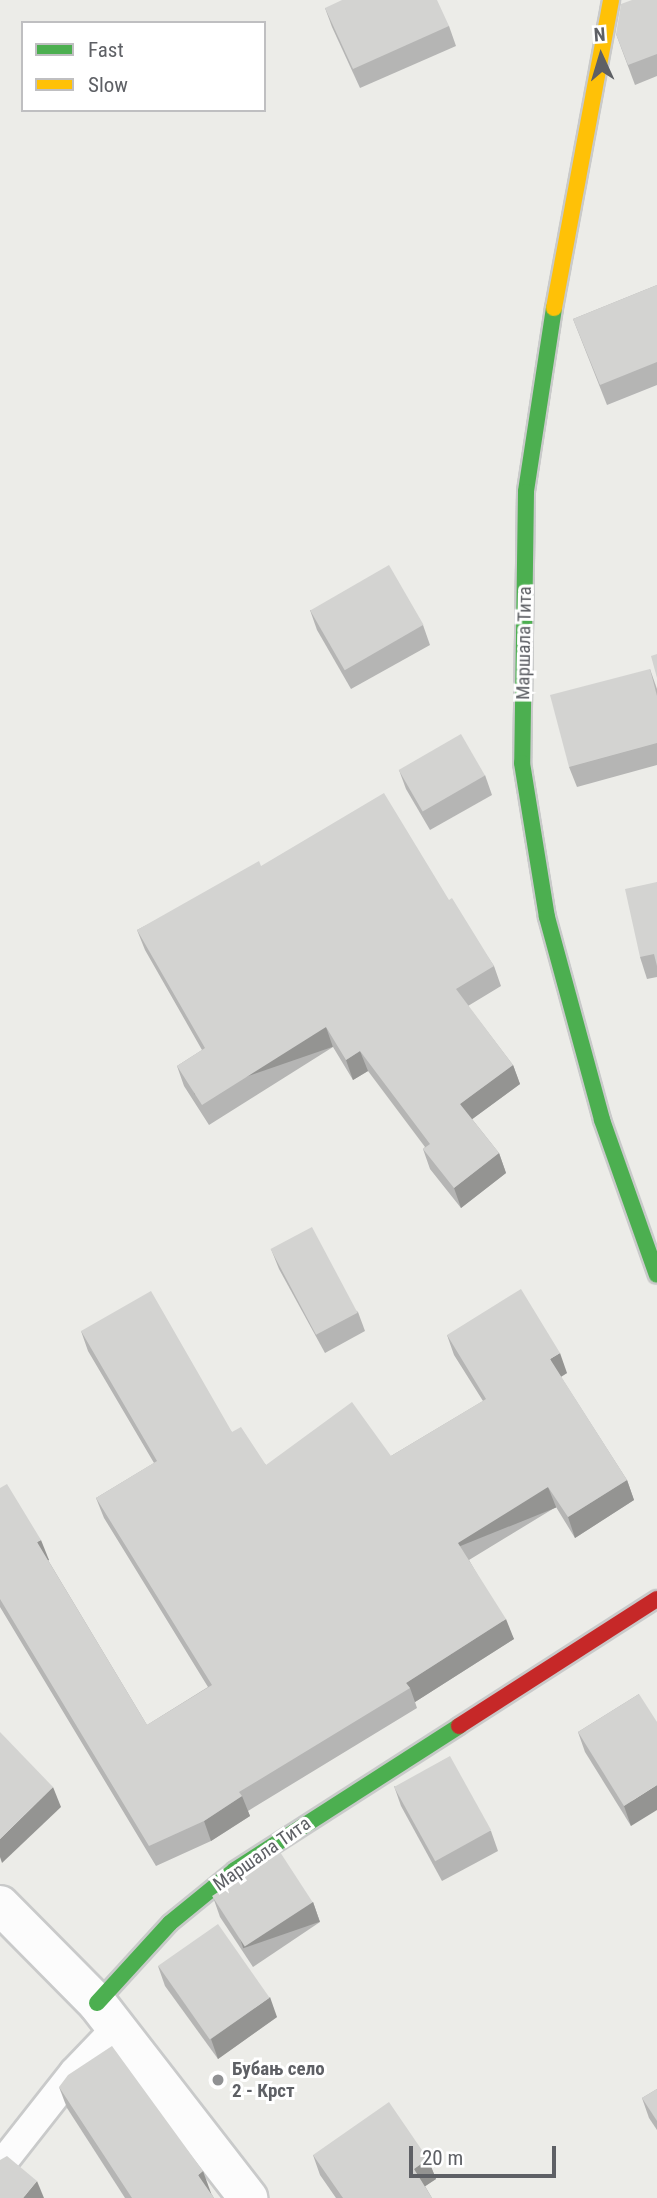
<!DOCTYPE html>
<meta charset="utf-8">
<style>
body{margin:0}
#map{position:relative;width:657px;height:2198px;overflow:hidden;background:#ecece8;font-family:"Roboto Condensed",sans-serif}
div>[style]{position:absolute}
.roads{filter:drop-shadow(2px 0 #c9caca) drop-shadow(-2px 0 #c9caca) drop-shadow(0 2px #c9caca) drop-shadow(0 -2px #c9caca)}
.lane>*{height:28px;margin:-14px;padding:0 14px;transform-origin:14px;border-radius:14px;background:#fcfcfc}
.street>*{height:38px;margin:-19px;padding:0 19px;transform-origin:19px;border-radius:19px;background:#fcfcfc}
.fast>*{height:16px;margin:-8px;padding:0 8px;transform-origin:8px;border-radius:8px;background:#4caf50}
.slow>*{height:16px;margin:-8px;padding:0 8px;transform-origin:8px;border-radius:8px;background:#ffc107}
.jam>*{height:16px;margin:-8px;padding:0 8px;transform-origin:8px;border-radius:8px;background:#c62828}
.wall>*{inset:0;background:#b5b5b4}
.shaded-wall>*{inset:0;background:#949492;transform-origin:0 0}
.building>*{inset:0;background:#d3d3d1;transform-origin:0 0}
.dots>*{width:19px;height:19px;translate:-50% -50%;box-sizing:border-box;border:4px solid #fff;border-radius:50%}
span{translate:-50% -50%;white-space:nowrap;text-align:center;line-height:1.15;-webkit-text-stroke:6px #fff;paint-order:stroke}
.street-label{font-size:19px;color:#5e6065}
.poi-label{font-size:19px;color:#5e6065;font-weight:700}
.left{translate:0 -50%;text-align:left}
.legend{position:absolute;left:21px;top:21px;width:245px;height:91px;box-sizing:border-box;background:#fff;border:2px solid #bfbfc1;margin:0;padding:9px 12px;list-style:none;font-size:21px;color:#5e6065}
.legend li{display:flex;align-items:center;gap:14px;height:35px}
.legend b{width:35px;border:2px solid #bfbfc1}
.north{position:absolute;left:566px;top:21px;width:70px;height:70px;-webkit-text-stroke:5px #fff;paint-order:stroke;rotate:356deg;font-size:19px;font-weight:700;line-height:28px;text-align:center;color:#5e6065}
.north::after{content:'';display:block;margin:auto;width:24px;height:32px;background:#5e6065;clip-path:polygon(50% 0,100% 100%,50% 72%,0 100%)}
.scale{position:absolute;left:409px;top:2146px;width:147px;height:32px;box-sizing:border-box;border:4px solid #5e6065;border-top:0;padding-left:9px;font-size:21px;line-height:24px;white-space:nowrap;color:#5e6065;-webkit-text-stroke:5px #fff;paint-order:stroke}
</style>
<div id="map">
<div class="roads">
<div class="lane">
<div style="left:0;top:2166px;width:120px;rotate:-51.8deg"></div>
<div style="left:74px;top:2072px;width:61px;rotate:-46.3deg"></div>
</div>
<div class="street">
<div style="left:0;top:1905px;width:138px;rotate:45.3deg"></div>
<div style="left:97px;top:2003px;width:247px;rotate:52.2deg"></div>
</div>
<div class="fast">
<div style="left:554px;top:308px;width:186px;rotate:98.7deg"></div>
<div style="left:526px;top:492px;width:271px;rotate:90.8deg"></div>
<div style="left:522px;top:763px;width:156px;rotate:80.8deg"></div>
<div style="left:547px;top:917px;width:210px;rotate:74.8deg"></div>
<div style="left:602px;top:1120px;width:164px;rotate:70.5deg"></div>
<div style="left:97px;top:2003px;width:108px;rotate:-47.6deg"></div>
<div style="left:170px;top:1923px;width:84px;rotate:-39.2deg"></div>
<div style="left:235px;top:1870px;width:266px;rotate:-32.7deg"></div>
</div>
<div class="slow">
<div style="left:554px;top:308px;width:313px;rotate:-79.5deg"></div>
</div>
<div class="jam">
<div style="left:459px;top:1726px;width:235px;rotate:-32.7deg"></div>
</div>
</div>
<div class="wall">
<div style="clip-path:polygon(657px 0,657px 76px,635px 85px,616px 34px)"></div>
<div style="clip-path:polygon(325px 8px,449px 26px,456px 46px,360px 88px,332px 27px)"></div>
<div style="clip-path:polygon(657px 285px,657px 385px,607px 405px,573px 319px)"></div>
<div style="clip-path:polygon(310px 610px,423px 625px,430px 645px,351px 689px,317px 630px)"></div>
<div style="clip-path:polygon(650px 669px,657px 689px,657px 765px,577px 787px,569px 767px)"></div>
<div style="clip-path:polygon(399px 770px,485px 775px,492px 795px,430px 830px,406px 789px)"></div>
<div style="clip-path:polygon(261px 866px,449px 900px,494px 966px,501px 986px,468px 1006px,513px 1065px,520px 1084px,472px 1119px,499px 1153px,506px 1173px,461px 1208px,430px 1169px,423px 1149px,425px 1147px,368px 1071px,353px 1080px,333px 1047px,209px 1125px,184px 1086px,177px 1066px,202px 1050px,145px 950px,137px 930px)"></div>
<div style="clip-path:polygon(657px 882px,657px 977px,647px 979px,640px 957px)"></div>
<div style="clip-path:polygon(271px 1249px,358px 1312px,365px 1331px,325px 1353px,279px 1269px)"></div>
<div style="clip-path:polygon(81px 1331px,232px 1432px,266px 1465px,391px 1456px,483px 1401px,454px 1355px,447px 1335px,567px 1373px,561px 1377px,627px 1480px,634px 1500px,575px 1538px,556px 1507px,469px 1560px,514px 1639px,415px 1702px,417px 1708px,248px 1811px,250px 1816px,211px 1841px,156px 1866px,0 1607px,0 1488px,49px 1560px,48px 1560px,147px 1725px,208px 1687px,104px 1518px,96px 1498px,154px 1463px,88px 1351px)"></div>
<div style="clip-path:polygon(639px 1694px,631px 1826px,585px 1752px,578px 1732px)"></div>
<div style="clip-path:polygon(394px 1786px,491px 1831px,498px 1851px,442px 1881px,401px 1806px)"></div>
<div style="clip-path:polygon(213px 1897px,313px 1902px,320px 1922px,253px 1967px,220px 1917px)"></div>
<div style="clip-path:polygon(158px 1966px,277px 2017px,218px 2059px,165px 1986px)"></div>
<div style="clip-path:polygon(59px 2087px,211px 2193px,214px 2198px,125px 2198px,67px 2108px)"></div>
<div style="clip-path:polygon(657px 2089px,657px 2130px,649px 2118px,642px 2098px)"></div>
<div style="clip-path:polygon(313px 2155px,428px 2159px,436px 2179px,425px 2186px,432px 2198px,336px 2198px,320px 2175px)"></div>
</div>
<div class="shaded-wall">
<div style="left:326px;top:1027px;width:21px;height:146px;rotate:71deg"></div>
<div style="clip-path:polygon(360px 1051px,368px 1071px,353px 1080px,346px 1060px)"></div>
<div style="clip-path:polygon(513px 1065px,520px 1084px,467px 1123px,460px 1104px)"></div>
<div style="clip-path:polygon(499px 1153px,506px 1173px,461px 1208px,454px 1188px)"></div>
<div style="clip-path:polygon(560px 1353px,567px 1373px,557px 1379px,550px 1359px)"></div>
<div style="clip-path:polygon(627px 1480px,634px 1500px,575px 1538px,568px 1517px)"></div>
<div style="left:548px;top:1487px;width:22px;height:106px;rotate:68deg"></div>
<div style="clip-path:polygon(41px 1540px,49px 1560px,44px 1563px,37px 1542px)"></div>
<div style="clip-path:polygon(506px 1619px,514px 1639px,415px 1702px,410px 1688px,406px 1683px)"></div>
<div style="clip-path:polygon(657px 1785px,657px 1810px,631px 1826px,624px 1806px)"></div>
<div style="clip-path:polygon(53px 1787px,61px 1807px,2px 1863px,0 1857px,0 1839px)"></div>
<div style="clip-path:polygon(242px 1796px,250px 1816px,211px 1841px,204px 1821px)"></div>
<div style="left:313px;top:1902px;width:21px;height:81px;rotate:71deg"></div>
<div style="clip-path:polygon(270px 1997px,277px 2017px,218px 2059px,211px 2039px)"></div>
<div style="clip-path:polygon(428px 2159px,436px 2179px,421px 2189px,414px 2169px)"></div>
<div style="clip-path:polygon(203px 2171px,211px 2193px,206px 2197px,198px 2175px)"></div>
<div style="clip-path:polygon(37px 2181px,44px 2198px,23px 2198px)"></div>
</div>
<div class="building">
<div style="clip-path:polygon(342px 0,437px 0,449px 26px,353px 69px,325px 8px)"></div>
<div style="clip-path:polygon(632px 0,657px 0,657px 54px,628px 65px,616px 34px,621px 4px)"></div>
<div style="clip-path:polygon(657px 285px,657px 362px,600px 385px,573px 319px)"></div>
<div style="left:389px;top:565px;width:69px;height:91px;rotate:60deg"></div>
<div style="clip-path:polygon(657px 654px,657px 678px,651px 656px)"></div>
<div style="clip-path:polygon(650px 669px,657px 696px,657px 743px,569px 767px,550px 695px)"></div>
<div style="left:461px;top:734px;width:48px;height:72px;rotate:60deg"></div>
<div style="clip-path:polygon(384px 793px,449px 900px,452px 898px,494px 966px,456px 989px,513px 1065px,460px 1104px,499px 1153px,454px 1188px,423px 1149px,430px 1144px,360px 1051px,346px 1060px,326px 1027px,202px 1105px,177px 1066px,205px 1048px,137px 930px,259px 861px,261px 866px)"></div>
<div style="clip-path:polygon(657px 882px,657px 966px,654px 954px,640px 957px,625px 889px)"></div>
<div style="left:312px;top:1227px;width:97px;height:47px;rotate:62deg"></div>
<div style="clip-path:polygon(521px 1289px,560px 1353px,550px 1359px,627px 1480px,568px 1517px,548px 1487px,458px 1543px,506px 1619px,406px 1683px,410px 1688px,239px 1792px,242px 1796px,204px 1821px,149px 1846px,0 1599px,0 1488px,7px 1484px,41px 1540px,37px 1542px,147px 1725px,212px 1685px,96px 1498px,157px 1461px,81px 1331px,151px 1291px,232px 1432px,241px 1427px,266px 1465px,352px 1402px,391px 1456px,486px 1399px,447px 1335px)"></div>
<div style="clip-path:polygon(639px 1694px,657px 1722px,657px 1785px,624px 1806px,578px 1732px)"></div>
<div style="clip-path:polygon(0 1732px,53px 1787px,0 1839px)"></div>
<div style="left:450px;top:1756px;width:85px;height:64px;rotate:61deg"></div>
<div style="left:280px;top:1852px;width:60px;height:81px;rotate:57deg"></div>
<div style="left:218px;top:1924px;width:90px;height:73px;rotate:55deg"></div>
<div style="clip-path:polygon(112px 2046px,203px 2171px,198px 2175px,214px 2198px,132px 2198px,59px 2087px,68px 2075px)"></div>
<div style="clip-path:polygon(657px 2089px,657px 2121px,642px 2098px)"></div>
<div style="clip-path:polygon(389px 2102px,428px 2159px,414px 2169px,432px 2198px,343px 2198px,313px 2155px)"></div>
<div style="clip-path:polygon(7px 2156px,37px 2181px,23px 2198px,0 2198px,0 2160px)"></div>
</div>
<div class="dots">
<div style="left:218px;top:2080px;background:#909193"></div>
</div>
<div class="street-label">
<span style="left:524px;top:643px;rotate:-89deg">Маршала Тита</span>
<span style="left:262px;top:1854px;rotate:-35deg">Маршала Тита</span>
</div>
<div class="poi-label">
<span class="left" style="left:232px;top:2080px">Бубањ село<br>2 - Крст</span>
</div>
<ul class="legend">
<li><b style="height:9px;background:#4caf50"></b>Fast</li>
<li><b style="height:9px;background:#ffc107"></b>Slow</li>
</ul>
<div class="north">N</div>
<div class="scale">20 m</div>
</div>
